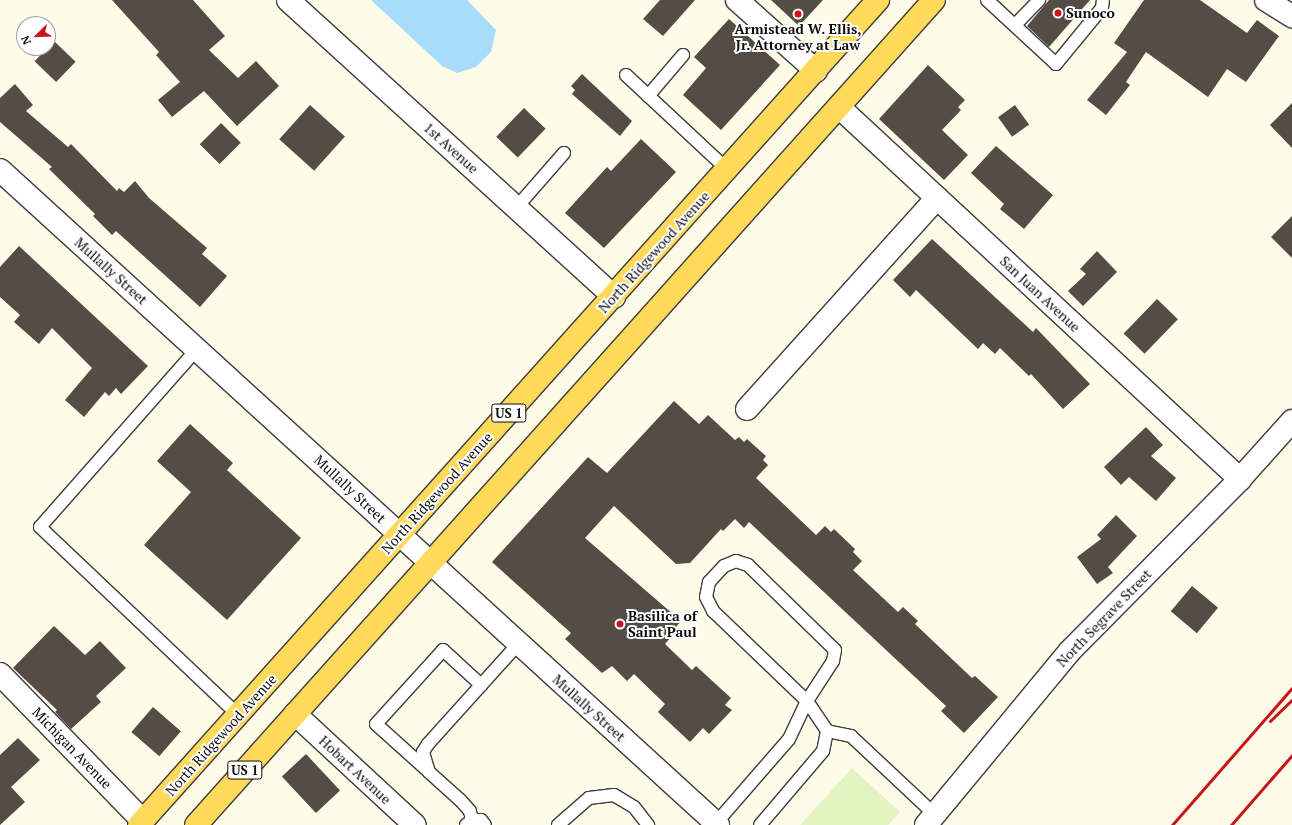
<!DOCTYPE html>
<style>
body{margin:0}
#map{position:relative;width:1292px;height:825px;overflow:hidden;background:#fffbe9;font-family:"PT Serif",serif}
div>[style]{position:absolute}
.pitch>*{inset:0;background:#e2f4c2}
.water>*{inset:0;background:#a8dcfd}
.building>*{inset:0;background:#554c46;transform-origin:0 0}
.roads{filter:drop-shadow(1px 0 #3e3e3e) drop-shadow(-1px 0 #3e3e3e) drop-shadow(0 1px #3e3e3e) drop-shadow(0 -1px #3e3e3e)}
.service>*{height:12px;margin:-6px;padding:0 6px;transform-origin:6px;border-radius:6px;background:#fff}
.minor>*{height:22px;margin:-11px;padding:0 11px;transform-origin:11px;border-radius:11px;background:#fff}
.tertiary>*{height:22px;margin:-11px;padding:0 11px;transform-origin:11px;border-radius:11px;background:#fff}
.primary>*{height:22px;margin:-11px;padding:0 11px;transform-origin:11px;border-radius:11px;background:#ffd959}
.rail>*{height:3px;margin:-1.5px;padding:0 1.5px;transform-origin:1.5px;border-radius:1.5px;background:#c9151c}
.dots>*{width:11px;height:11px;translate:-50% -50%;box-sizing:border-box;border:2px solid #fff;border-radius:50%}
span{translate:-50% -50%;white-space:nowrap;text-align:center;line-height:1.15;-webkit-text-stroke:4px #fff;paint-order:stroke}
.shield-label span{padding:1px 3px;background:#fff;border:1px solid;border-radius:3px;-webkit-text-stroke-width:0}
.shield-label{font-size:13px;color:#0b0b0b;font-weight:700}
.poi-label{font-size:14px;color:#0b0b0b;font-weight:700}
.left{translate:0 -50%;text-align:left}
.street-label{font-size:14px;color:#0b0b0b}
.north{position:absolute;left:16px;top:16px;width:40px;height:40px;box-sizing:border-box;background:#fff;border:1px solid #9d9d9d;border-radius:50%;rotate:247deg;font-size:11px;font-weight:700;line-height:16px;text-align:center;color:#0b0b0b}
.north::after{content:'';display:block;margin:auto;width:14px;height:18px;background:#c9151c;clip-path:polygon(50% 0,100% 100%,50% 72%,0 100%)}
</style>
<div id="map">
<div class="pitch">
<div style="clip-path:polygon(852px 768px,900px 812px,888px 825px,800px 825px)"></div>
</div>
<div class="water">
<div style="clip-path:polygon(371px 0,467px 0,496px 30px,491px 52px,476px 67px,457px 73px,442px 66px)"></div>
</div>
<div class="building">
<div style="clip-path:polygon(112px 0,193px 0,225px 36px,209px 50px,238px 78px,256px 61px,279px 86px,237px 126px,204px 91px,172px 117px,158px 100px,180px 82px,156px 55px,159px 52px)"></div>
<div style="clip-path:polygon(660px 0,695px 0,663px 36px,643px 19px)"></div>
<div style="clip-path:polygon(771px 0,823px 0,799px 26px)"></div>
<div style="clip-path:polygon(1049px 0,1090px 0,1049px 47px,1027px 26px)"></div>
<div style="clip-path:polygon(1144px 0,1200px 0,1247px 33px,1257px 20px,1279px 36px,1246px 82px,1227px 69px,1208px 97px,1146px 52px,1126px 82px,1130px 85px,1106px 115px,1087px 100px,1127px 52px,1114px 43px)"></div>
<div style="clip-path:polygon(729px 19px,780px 65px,721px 130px,683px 95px,706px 68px,694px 57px)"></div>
<div style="left:54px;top:41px;width:30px;height:28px;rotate:44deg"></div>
<div style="clip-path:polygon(928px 65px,965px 100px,958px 107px,961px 110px,942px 130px,968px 155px,944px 180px,879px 119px)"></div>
<div style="clip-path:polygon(582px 74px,632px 121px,620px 136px,572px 94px,575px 90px,571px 86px)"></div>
<div style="clip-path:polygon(15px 84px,33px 105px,26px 111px,68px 147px,71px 144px,117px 191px,119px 188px,124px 192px,135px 181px,149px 198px,207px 248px,202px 254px,227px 276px,200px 307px,116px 231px,112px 235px,93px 216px,95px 214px,49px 169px,52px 167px,0 122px,0 98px)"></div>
<div style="clip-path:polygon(1292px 103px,1292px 148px,1270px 125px)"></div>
<div style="left:310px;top:105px;width:47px;height:46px;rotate:42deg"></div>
<div style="left:1015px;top:105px;width:24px;height:21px;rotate:54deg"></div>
<div style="left:524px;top:108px;width:30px;height:40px;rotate:44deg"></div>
<div style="left:221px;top:123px;width:28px;height:30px;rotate:45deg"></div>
<div style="clip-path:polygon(641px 139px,676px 172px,604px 248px,565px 213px,607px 167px,611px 171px)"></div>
<div style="clip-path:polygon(996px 146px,1053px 195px,1024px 229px,1000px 209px,1004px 204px,971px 173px)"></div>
<div style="clip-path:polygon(1292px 216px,1292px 258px,1271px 237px)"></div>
<div style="clip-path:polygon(932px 239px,1033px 332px,1036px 328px,1090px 384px,1063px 409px,1031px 374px,1029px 376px,1000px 348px,995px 354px,983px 343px,978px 349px,916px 290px,910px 297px,893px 280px)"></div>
<div style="clip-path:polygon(19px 246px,148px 366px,121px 394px,116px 388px,109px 396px,105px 392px,84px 417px,65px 400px,92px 368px,52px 328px,39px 344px,14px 322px,20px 315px,0 297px,0 267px)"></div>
<div style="clip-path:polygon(1097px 251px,1117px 272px,1083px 306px,1068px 291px,1086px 274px,1080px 269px)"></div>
<div style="left:1157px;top:299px;width:29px;height:48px;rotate:44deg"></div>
<div style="clip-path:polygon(674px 401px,699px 424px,708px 415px,735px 440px,739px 437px,744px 442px,747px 439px,766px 456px,763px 460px,768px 465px,756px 478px,816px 535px,825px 526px,831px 532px,834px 529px,855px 549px,853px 552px,862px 561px,853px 570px,898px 612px,903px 607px,918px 621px,915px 624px,972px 678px,975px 676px,998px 697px,964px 733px,941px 711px,946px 706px,749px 522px,744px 528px,735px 519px,723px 531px,721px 529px,690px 563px,676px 564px,614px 506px,585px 538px,681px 621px,676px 627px,678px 629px,665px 644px,692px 670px,696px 666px,731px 698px,725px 705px,732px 710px,709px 734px,703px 728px,690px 742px,658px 712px,665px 704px,634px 674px,627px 681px,612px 666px,602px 673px,565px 639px,571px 633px,492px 562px,588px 457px,607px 473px)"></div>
<div style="clip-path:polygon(190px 424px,233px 463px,227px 470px,301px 538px,227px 620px,144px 545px,191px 492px,157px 461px)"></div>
<div style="clip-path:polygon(1146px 427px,1163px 445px,1151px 456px,1176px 478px,1156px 501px,1129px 477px,1121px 485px,1104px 467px)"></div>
<div style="clip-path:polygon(1116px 515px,1137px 536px,1108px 567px,1113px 573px,1097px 584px,1077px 557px,1101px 539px,1097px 535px)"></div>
<div style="left:1192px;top:586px;width:34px;height:33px;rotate:40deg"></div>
<div style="clip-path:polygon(54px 626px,85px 655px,100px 641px,126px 668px,96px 696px,101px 702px,71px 729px,55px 712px,57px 710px,13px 668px)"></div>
<div style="left:153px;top:707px;width:37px;height:33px;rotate:41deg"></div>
<div style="clip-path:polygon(18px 738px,40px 760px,11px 787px,25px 802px,0 825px,0 755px)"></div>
<div style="left:306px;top:754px;width:50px;height:33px;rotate:47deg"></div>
</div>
<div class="roads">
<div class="service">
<div style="left:987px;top:0;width:94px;rotate:42.8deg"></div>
<div style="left:1056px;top:64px;width:72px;rotate:-50.6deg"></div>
<div style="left:1102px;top:8px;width:8px;rotate:-83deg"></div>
<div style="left:1015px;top:25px;width:35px;rotate:-46deg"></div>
<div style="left:626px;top:75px;width:139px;rotate:43deg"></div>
<div style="left:648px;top:96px;width:54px;rotate:-49.5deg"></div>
<div style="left:516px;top:208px;width:73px;rotate:-48.9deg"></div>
<div style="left:197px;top:349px;width:237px;rotate:131.4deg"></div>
<div style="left:40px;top:527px;width:273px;rotate:43.5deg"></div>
<div style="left:827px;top:731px;width:25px;rotate:12deg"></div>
<div style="left:851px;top:736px;width:115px;rotate:43.2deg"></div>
<div style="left:426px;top:769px;width:67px;rotate:-138deg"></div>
<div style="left:376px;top:724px;width:100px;rotate:-47.8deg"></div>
<div style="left:443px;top:650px;width:52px;rotate:42.6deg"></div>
<div style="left:472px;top:820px;width:9px;rotate:-103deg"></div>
<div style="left:470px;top:811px;width:15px;rotate:-132deg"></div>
<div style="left:460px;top:800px;width:42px;rotate:-137.9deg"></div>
<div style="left:429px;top:772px;width:21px;rotate:-107deg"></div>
<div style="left:423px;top:752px;width:9px;rotate:-58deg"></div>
<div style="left:428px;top:744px;width:135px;rotate:-48deg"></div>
<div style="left:716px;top:823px;width:111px;rotate:-49deg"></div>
<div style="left:789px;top:739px;width:42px;rotate:-64.7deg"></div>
<div style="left:807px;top:701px;width:48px;rotate:-57deg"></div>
<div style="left:833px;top:661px;width:11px;rotate:-80deg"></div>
<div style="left:835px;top:650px;width:122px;rotate:-135.7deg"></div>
<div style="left:748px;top:565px;width:13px;rotate:-162deg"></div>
<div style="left:736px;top:561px;width:13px;rotate:157deg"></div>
<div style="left:724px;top:566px;width:22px;rotate:133deg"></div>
<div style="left:709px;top:582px;width:15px;rotate:101deg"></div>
<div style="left:706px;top:597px;width:16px;rotate:63deg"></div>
<div style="left:713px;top:611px;width:130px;rotate:43.8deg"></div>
<div style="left:807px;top:701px;width:36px;rotate:56deg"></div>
<div style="left:827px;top:731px;width:20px;rotate:101deg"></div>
<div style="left:823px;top:751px;width:97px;rotate:130.4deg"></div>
<div style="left:466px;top:825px;width:8px;rotate:-40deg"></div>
<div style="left:472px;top:820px;width:9px"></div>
<div style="left:481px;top:820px;width:6px;rotate:51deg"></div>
<div style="left:558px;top:825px;width:41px;rotate:-41.1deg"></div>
<div style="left:589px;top:798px;width:25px;rotate:-7deg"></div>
<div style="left:614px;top:795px;width:23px;rotate:31deg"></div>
<div style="left:634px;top:807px;width:23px;rotate:52deg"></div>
</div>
<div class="minor">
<div style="left:288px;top:0;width:441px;rotate:42.3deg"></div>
<div style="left:737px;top:0;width:106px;rotate:41.9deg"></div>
<div style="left:840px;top:108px;width:546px;rotate:42.85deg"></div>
<div style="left:0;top:170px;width:972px;rotate:42.37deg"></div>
<div style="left:747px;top:409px;width:284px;rotate:-48deg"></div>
<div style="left:0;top:674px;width:205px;rotate:45.8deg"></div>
<div style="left:295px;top:714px;width:163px;rotate:42.8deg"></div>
</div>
<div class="tertiary">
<div style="left:1266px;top:0;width:31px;rotate:32deg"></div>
<div style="left:926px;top:825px;width:226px;rotate:-50.4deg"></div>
<div style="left:1070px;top:651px;width:242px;rotate:-45.3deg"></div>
<div style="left:1240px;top:479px;width:78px;rotate:-48.1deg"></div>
</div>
<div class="primary">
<div style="left:139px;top:825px;width:1108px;rotate:-48.15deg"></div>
<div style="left:196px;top:825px;width:1107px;rotate:-48.19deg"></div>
</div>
</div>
<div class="rail">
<div style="left:1270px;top:721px;width:30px;rotate:-44deg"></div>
<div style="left:1172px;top:825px;width:182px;rotate:-48.8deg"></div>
<div style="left:1231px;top:825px;width:93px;rotate:-48.9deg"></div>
</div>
<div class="dots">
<div style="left:1058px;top:13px;background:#c9151c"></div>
<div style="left:798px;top:14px;background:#c9151c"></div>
<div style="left:620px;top:624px;background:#c9151c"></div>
</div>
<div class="shield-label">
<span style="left:509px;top:413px">US 1</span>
<span style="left:245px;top:770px">US 1</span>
</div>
<div class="poi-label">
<span class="left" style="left:1066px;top:13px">Sunoco</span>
<span style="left:798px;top:37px">Armistead W. Ellis,<br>Jr. Attorney at Law</span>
<span class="left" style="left:628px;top:624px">Basilica of<br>Saint Paul</span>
</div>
<div class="street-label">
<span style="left:451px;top:148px;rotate:42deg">1st Avenue</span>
<span style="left:654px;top:252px;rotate:-48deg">North Ridgewood Avenue</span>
<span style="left:111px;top:271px;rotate:42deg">Mullally Street</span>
<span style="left:1040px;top:294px;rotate:43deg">San Juan Avenue</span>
<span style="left:350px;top:489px;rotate:43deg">Mullally Street</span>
<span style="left:437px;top:493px;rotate:-48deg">North Ridgewood Avenue</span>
<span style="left:1104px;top:618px;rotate:-46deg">North Segrave Street</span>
<span style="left:589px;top:708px;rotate:42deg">Mullally Street</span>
<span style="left:221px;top:735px;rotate:-48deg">North Ridgewood Avenue</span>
<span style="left:72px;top:748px;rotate:46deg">Michigan Avenue</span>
<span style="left:355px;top:770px;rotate:43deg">Hobart Avenue</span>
</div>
<div class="north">N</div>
</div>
